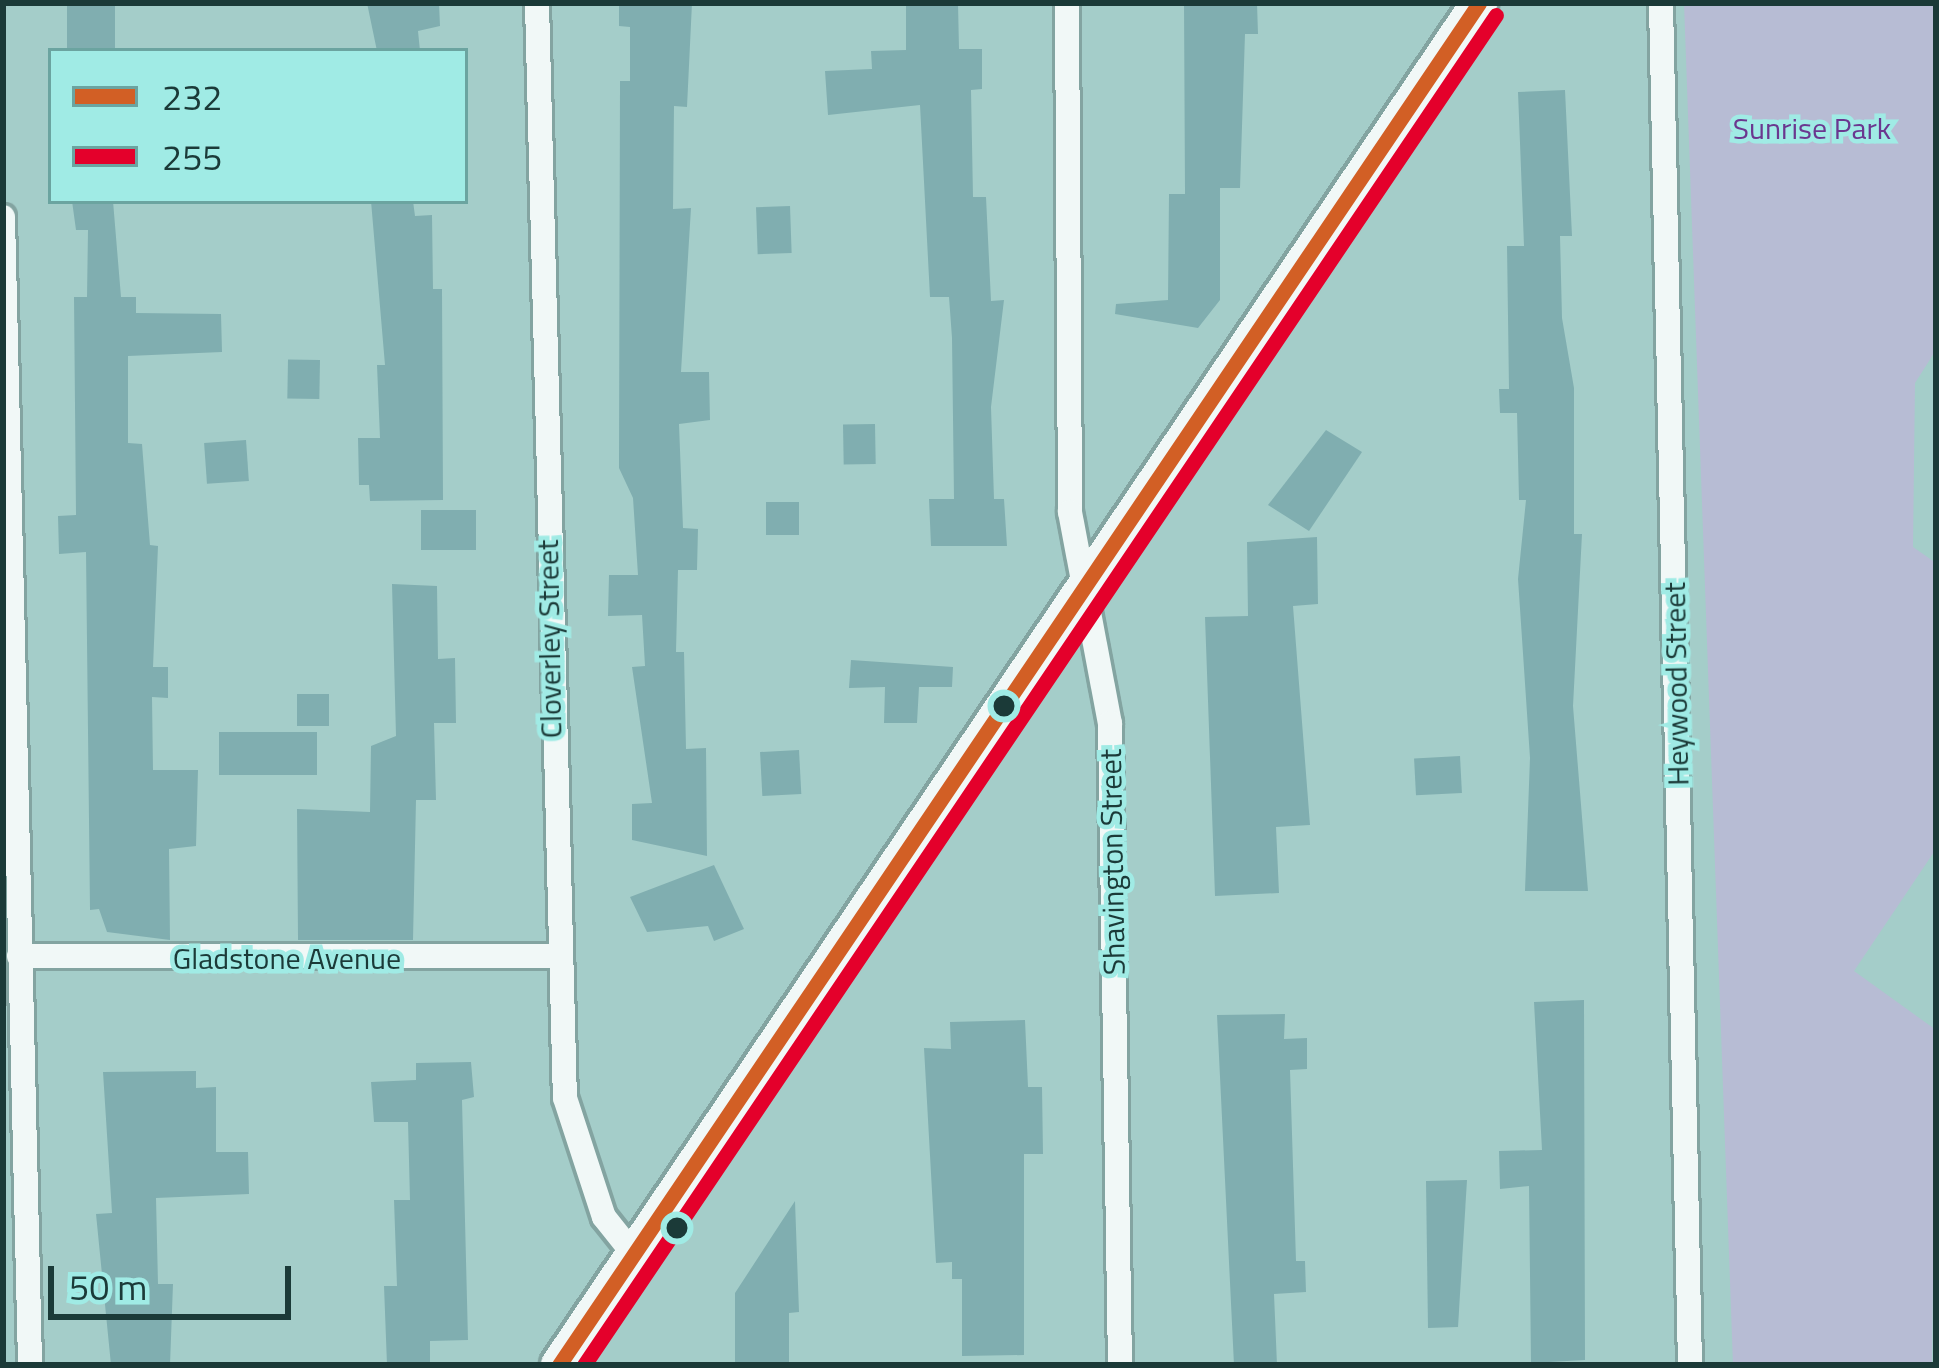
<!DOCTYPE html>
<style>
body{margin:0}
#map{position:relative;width:1939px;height:1368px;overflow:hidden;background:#a4cdc9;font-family:"Titillium Web",sans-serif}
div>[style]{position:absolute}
.green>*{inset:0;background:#b7bcd4}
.building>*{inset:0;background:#80aeb0;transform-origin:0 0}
.roads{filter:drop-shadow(3px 0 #83a4a1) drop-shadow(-3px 0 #83a4a1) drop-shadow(0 3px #83a4a1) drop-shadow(0 -3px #83a4a1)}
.minor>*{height:24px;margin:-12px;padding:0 12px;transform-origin:12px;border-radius:12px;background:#f1f8f7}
.secondary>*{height:36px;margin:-18px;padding:0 18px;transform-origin:18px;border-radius:18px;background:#f1f8f7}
.bus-1>*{height:15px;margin:-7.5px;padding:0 7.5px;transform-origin:7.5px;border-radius:7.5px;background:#d25f25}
.bus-2>*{height:15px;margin:-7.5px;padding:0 7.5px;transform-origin:7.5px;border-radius:7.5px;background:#e4002b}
.dots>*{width:33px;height:33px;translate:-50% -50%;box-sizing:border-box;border:6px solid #a0ebe5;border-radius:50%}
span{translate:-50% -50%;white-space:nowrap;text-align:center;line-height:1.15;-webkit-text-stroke:9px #a0ebe5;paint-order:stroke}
.park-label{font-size:30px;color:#6b378f}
.street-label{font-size:30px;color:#1b3a38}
.frame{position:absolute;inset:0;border:6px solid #1b3a38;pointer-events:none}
.legend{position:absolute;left:48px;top:48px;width:420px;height:156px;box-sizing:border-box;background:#a0ebe5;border:3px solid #6ba4a0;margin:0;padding:15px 21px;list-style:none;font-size:36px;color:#1b3a38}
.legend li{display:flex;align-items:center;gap:24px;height:60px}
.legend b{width:60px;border:3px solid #6ba4a0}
.scale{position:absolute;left:48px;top:1266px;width:243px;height:54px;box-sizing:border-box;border:6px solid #1b3a38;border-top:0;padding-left:15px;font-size:36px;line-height:42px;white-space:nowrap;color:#1b3a38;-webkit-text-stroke:9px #a0ebe5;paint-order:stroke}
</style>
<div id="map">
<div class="green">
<div style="clip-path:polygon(1684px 3px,1936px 3px,1936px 350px,1915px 383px,1913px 547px,1936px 563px,1936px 849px,1854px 971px,1936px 1030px,1932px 1365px,1733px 1365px)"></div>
</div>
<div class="building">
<div style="left:67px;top:3px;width:48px;height:48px"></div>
<div style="clip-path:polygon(367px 3px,439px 3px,440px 26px,418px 31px,420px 51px,377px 51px)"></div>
<div style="clip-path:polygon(619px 3px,692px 3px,687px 107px,674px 106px,673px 209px,691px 208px,681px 372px,709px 372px,710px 420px,679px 424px,683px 528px,698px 529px,697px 570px,678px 570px,676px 652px,684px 652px,686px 749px,706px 748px,707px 856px,632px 840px,632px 804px,652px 803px,632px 667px,645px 666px,642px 615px,608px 616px,609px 575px,638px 575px,633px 498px,619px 468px,620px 81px,630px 81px,630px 27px,619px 26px)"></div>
<div style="clip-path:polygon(906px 3px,958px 3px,959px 49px,982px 49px,982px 89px,971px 90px,973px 197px,986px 197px,991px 301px,1004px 300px,991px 407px,994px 499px,1004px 499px,1007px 546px,931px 546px,929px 499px,954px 499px,952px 338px,949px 297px,930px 297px,920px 105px,828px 115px,825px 71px,872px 69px,871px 51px,906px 50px)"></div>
<div style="clip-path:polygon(1184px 3px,1257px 3px,1258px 34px,1245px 34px,1240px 188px,1220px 188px,1220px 300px,1198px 328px,1115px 314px,1116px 304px,1168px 300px,1169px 194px,1185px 194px)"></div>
<div style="clip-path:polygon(1565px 90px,1572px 236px,1560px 236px,1562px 318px,1574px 388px,1574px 534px,1582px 534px,1573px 706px,1588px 891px,1525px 891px,1530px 758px,1518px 579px,1526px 500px,1519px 500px,1517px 413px,1500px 413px,1499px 389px,1509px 389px,1507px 246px,1524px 246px,1518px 92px)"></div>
<div style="clip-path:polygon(72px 201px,113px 201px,121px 297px,136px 297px,136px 313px,221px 314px,222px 352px,128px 356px,128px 443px,142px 444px,150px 545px,158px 546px,153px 667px,168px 667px,168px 698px,152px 697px,153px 770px,198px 770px,196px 846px,169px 849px,170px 940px,107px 932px,99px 909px,90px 910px,86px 552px,59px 554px,58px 516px,76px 515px,74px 297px,87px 297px,88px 230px,76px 230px)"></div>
<div style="clip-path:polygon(371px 201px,413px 201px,415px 216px,432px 215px,433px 289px,442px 289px,443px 500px,370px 501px,369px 485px,359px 485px,358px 438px,380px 438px,377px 365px,385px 365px)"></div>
<div style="left:790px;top:206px;width:47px;height:34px;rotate:88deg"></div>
<div style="left:320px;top:360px;width:39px;height:32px;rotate:91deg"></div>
<div style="left:875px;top:424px;width:40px;height:32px;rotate:89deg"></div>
<div style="clip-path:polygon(1326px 430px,1362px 452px,1309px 531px,1268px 505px)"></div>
<div style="left:246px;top:440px;width:41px;height:42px;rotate:86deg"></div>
<div style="left:766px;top:502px;width:33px;height:33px"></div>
<div style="left:476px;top:510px;width:40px;height:55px;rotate:90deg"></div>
<div style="clip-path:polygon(1317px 537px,1318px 604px,1293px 606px,1310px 825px,1276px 827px,1279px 893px,1215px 896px,1205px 617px,1248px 616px,1247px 542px)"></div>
<div style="clip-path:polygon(392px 584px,437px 586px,438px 659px,455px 658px,456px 723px,434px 723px,436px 800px,416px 800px,413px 940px,298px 940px,297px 809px,370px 812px,371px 746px,396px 736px)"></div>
<div style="clip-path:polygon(851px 660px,953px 667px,952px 687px,919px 687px,917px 723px,884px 723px,885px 687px,849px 688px)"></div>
<div style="left:297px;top:694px;width:32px;height:32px"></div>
<div style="left:317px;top:732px;width:43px;height:98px;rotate:90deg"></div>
<div style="left:799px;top:750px;width:44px;height:39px;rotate:87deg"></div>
<div style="left:1460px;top:756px;width:37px;height:46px;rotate:87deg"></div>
<div style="clip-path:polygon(714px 865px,744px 929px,714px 941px,708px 926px,647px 932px,630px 897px)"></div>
<div style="clip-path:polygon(1584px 1000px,1585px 1360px,1531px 1363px,1529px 1186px,1500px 1189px,1499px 1151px,1542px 1150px,1534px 1002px)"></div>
<div style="clip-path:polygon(1285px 1014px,1284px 1039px,1307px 1038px,1307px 1069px,1290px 1070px,1296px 1261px,1305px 1261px,1306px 1292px,1274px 1294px,1277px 1365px,1234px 1365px,1217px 1015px)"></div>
<div style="clip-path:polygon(1025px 1020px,1028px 1087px,1042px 1087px,1043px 1154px,1024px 1154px,1024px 1355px,962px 1356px,962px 1279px,952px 1279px,952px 1262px,936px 1263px,924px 1048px,951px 1049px,950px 1022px)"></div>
<div style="clip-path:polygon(471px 1062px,474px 1097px,462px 1100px,468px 1340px,430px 1341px,430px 1365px,387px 1365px,384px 1286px,397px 1286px,394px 1200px,410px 1200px,408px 1122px,374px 1122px,371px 1082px,416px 1080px,416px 1063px)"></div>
<div style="clip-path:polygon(196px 1071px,196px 1088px,216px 1087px,216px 1152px,248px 1152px,249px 1194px,156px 1198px,158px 1284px,173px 1284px,170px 1365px,111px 1365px,96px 1214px,112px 1213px,103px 1072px)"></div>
<div style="clip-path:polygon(1467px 1180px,1458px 1327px,1428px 1328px,1426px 1181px)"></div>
<div style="clip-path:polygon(795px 1201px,799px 1312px,789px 1313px,789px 1365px,735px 1365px,735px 1293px)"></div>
</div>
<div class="roads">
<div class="minor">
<div style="left:537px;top:3px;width:1095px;rotate:88.54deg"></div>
<div style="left:565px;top:1098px;width:125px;rotate:71.9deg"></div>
<div style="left:604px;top:1217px;width:50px;rotate:51.5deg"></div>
<div style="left:1067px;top:3px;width:509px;rotate:89.66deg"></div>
<div style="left:1070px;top:512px;width:215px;rotate:79.3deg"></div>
<div style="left:1110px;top:723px;width:642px;rotate:89.11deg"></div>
<div style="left:1661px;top:3px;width:1362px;rotate:88.78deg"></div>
<div style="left:3px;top:217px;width:1148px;rotate:88.65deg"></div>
<div style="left:19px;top:956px;width:536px"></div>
</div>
<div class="secondary">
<div style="left:559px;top:1365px;width:1644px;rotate:-55.96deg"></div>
</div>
</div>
<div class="bus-1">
<div style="left:559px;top:1365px;width:1644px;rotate:-55.96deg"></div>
</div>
<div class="bus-2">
<div style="left:584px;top:1365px;width:1629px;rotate:-55.96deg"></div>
</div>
<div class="dots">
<div style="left:1004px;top:706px;background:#1b3a38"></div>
<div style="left:677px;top:1228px;background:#1b3a38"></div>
</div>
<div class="park-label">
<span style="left:1812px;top:128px">Sunrise Park</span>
</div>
<div class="street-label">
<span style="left:549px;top:639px;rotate:-91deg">Cloverley Street</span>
<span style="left:1676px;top:684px;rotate:-91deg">Heywood Street</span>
<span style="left:1112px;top:862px;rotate:-91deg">Shavington Street</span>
<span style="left:287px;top:958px">Gladstone Avenue</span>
</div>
<div class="frame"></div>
<ul class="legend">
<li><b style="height:15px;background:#d25f25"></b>232</li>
<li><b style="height:15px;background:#e4002b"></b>255</li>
</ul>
<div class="scale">50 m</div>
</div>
